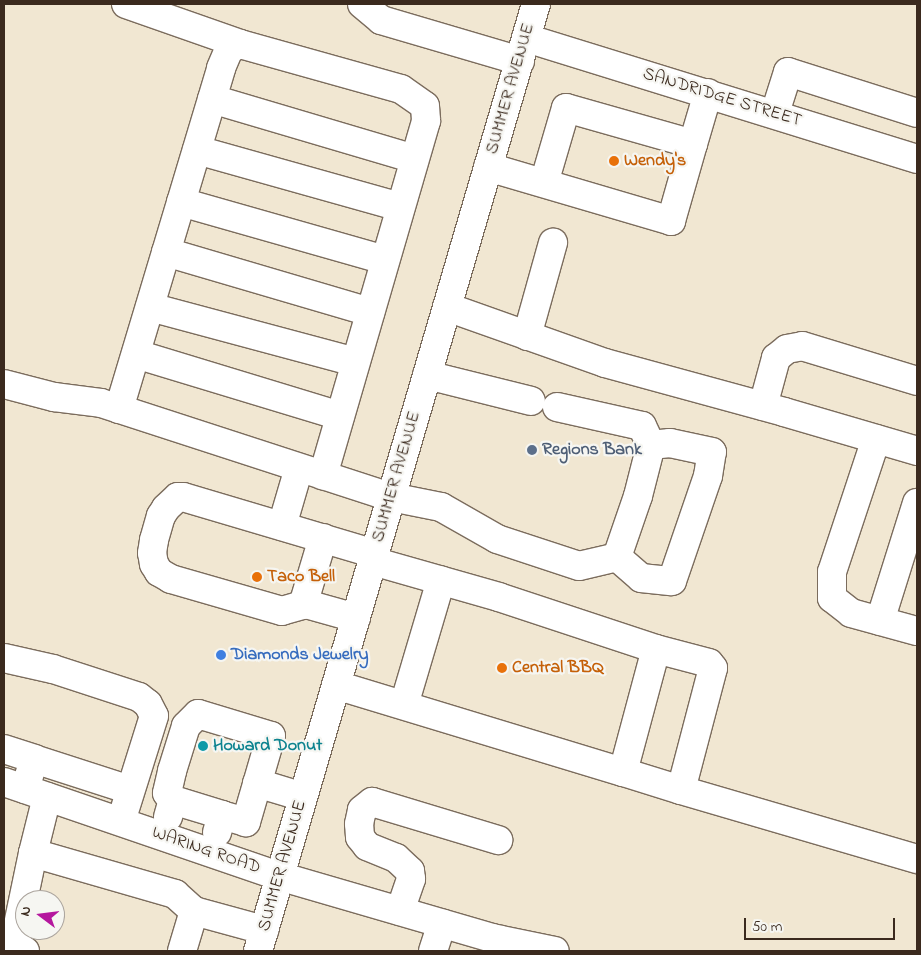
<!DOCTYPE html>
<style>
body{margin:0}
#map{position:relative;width:921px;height:955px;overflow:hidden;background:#f1e7d2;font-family:"Indie Flower",sans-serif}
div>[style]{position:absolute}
.roads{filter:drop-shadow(1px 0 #7b6c5d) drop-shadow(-1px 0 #7b6c5d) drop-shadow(0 1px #7b6c5d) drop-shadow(0 -1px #7b6c5d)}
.minor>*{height:28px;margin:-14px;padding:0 14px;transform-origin:14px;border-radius:14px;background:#fff}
.major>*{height:28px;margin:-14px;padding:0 14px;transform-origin:14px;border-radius:14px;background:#fff}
.dots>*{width:14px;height:14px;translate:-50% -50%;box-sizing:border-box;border:2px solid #f6f6f2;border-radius:50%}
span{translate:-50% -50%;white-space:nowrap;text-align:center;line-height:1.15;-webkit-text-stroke:4.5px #f6f6f2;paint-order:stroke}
.street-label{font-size:18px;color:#3b2a1e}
.food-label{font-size:18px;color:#c56008;font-weight:700}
.left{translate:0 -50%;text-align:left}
.service-label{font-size:18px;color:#4e5e75;font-weight:700}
.shop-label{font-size:18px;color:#366cbe;font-weight:700}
.culture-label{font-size:18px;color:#0d838f;font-weight:700}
.frame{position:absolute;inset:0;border:5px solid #3b2a1e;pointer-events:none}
.north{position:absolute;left:15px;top:890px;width:50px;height:50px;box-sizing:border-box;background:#f6f6f2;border:1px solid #aba49d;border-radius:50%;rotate:285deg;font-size:14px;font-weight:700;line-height:20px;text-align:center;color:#3b2a1e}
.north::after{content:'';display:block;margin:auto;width:18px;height:22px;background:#b5179e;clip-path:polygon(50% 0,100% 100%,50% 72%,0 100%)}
.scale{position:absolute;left:744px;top:918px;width:151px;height:22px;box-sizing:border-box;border:2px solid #3b2a1e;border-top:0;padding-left:6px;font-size:15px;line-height:18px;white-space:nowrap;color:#3b2a1e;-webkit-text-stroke:4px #f6f6f2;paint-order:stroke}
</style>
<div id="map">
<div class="roads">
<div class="minor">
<div style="left:126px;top:4px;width:121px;rotate:19.3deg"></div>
<div style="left:362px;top:4px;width:25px;rotate:40deg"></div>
<div style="left:381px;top:20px;width:145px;rotate:16.4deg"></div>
<div style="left:526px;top:38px;width:409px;rotate:17.2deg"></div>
<div style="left:212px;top:99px;width:211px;rotate:16.5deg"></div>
<div style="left:775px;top:113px;width:43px;rotate:-72.4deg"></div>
<div style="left:788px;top:72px;width:135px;rotate:17.6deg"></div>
<div style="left:693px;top:144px;width:53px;rotate:-73.6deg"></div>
<div style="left:197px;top:150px;width:211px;rotate:15.7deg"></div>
<div style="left:488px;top:167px;width:191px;rotate:16.4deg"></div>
<div style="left:671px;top:221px;width:80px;rotate:-74.1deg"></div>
<div style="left:693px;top:144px;width:132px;rotate:-164.2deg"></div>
<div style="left:566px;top:108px;width:78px;rotate:106.3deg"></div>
<div style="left:181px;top:202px;width:212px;rotate:15.9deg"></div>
<div style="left:166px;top:252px;width:213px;rotate:16.4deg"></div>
<div style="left:150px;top:307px;width:212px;rotate:15deg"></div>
<div style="left:447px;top:307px;width:168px;rotate:19.5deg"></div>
<div style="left:605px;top:363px;width:186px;rotate:15.3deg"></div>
<div style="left:784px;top:412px;width:139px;rotate:16.3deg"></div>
<div style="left:527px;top:336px;width:97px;rotate:-74.4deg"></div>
<div style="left:136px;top:354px;width:213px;rotate:16.9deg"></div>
<div style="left:427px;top:375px;width:107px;rotate:14deg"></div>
<div style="left:4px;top:384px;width:52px;rotate:14.6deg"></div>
<div style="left:54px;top:397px;width:47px;rotate:7.3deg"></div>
<div style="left:101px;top:403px;width:305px;rotate:18deg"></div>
<div style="left:391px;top:497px;width:51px;rotate:11.3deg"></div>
<div style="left:441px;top:507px;width:64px;rotate:29.7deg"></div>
<div style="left:497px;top:539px;width:86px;rotate:18.2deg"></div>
<div style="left:579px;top:566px;width:39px;rotate:-13deg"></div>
<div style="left:763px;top:406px;width:50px;rotate:-74.8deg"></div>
<div style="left:776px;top:358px;width:14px;rotate:-39deg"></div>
<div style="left:787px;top:349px;width:15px;rotate:-11deg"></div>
<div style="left:802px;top:346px;width:120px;rotate:16.9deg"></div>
<div style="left:557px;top:407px;width:87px;rotate:12.6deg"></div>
<div style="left:642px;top:426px;width:21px;rotate:65deg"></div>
<div style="left:651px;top:445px;width:53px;rotate:104.3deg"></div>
<div style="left:638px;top:496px;width:65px;rotate:109deg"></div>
<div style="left:119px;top:409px;width:356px;rotate:-73.3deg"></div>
<div style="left:221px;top:68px;width:21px;rotate:-67deg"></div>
<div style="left:229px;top:49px;width:12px;rotate:-24deg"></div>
<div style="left:240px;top:44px;width:167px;rotate:15.6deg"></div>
<div style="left:401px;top:89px;width:29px;rotate:35deg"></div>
<div style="left:425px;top:106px;width:15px;rotate:86deg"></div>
<div style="left:426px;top:121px;width:369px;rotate:106.2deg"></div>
<div style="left:876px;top:439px;width:140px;rotate:108.3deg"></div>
<div style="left:832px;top:572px;width:26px;rotate:90deg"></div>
<div style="left:832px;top:598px;width:24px;rotate:38deg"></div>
<div style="left:851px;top:613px;width:68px;rotate:15.3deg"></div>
<div style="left:282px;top:526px;width:60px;rotate:-73.7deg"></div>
<div style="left:617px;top:557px;width:32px;rotate:41deg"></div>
<div style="left:641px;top:578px;width:31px;rotate:6deg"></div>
<div style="left:672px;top:581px;width:111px;rotate:-71.1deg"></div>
<div style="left:708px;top:476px;width:24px;rotate:-81deg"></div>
<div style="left:712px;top:452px;width:43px;rotate:-167.9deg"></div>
<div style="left:670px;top:443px;width:19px;rotate:174deg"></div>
<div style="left:303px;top:605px;width:70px;rotate:-73.4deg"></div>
<div style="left:356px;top:618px;width:52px;rotate:-164.4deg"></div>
<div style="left:306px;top:604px;width:25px;rotate:164deg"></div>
<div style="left:282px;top:611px;width:116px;rotate:-163.9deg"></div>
<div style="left:171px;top:579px;width:14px;rotate:-150deg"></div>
<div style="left:159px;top:572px;width:9px;rotate:-122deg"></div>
<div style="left:154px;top:564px;width:11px;rotate:-100deg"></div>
<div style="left:152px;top:553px;width:13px;rotate:-81deg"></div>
<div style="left:154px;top:540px;width:25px;rotate:-74deg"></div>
<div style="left:161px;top:516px;width:9px;rotate:-58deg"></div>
<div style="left:166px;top:508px;width:16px;rotate:-43deg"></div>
<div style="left:178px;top:497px;width:5px"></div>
<div style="left:183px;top:497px;width:200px;rotate:16.5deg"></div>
<div style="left:880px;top:621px;width:124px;rotate:-72.6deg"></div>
<div style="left:4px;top:658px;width:50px;rotate:12.7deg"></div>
<div style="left:53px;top:669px;width:90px;rotate:18deg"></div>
<div style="left:139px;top:697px;width:11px;rotate:38deg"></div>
<div style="left:148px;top:704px;width:13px;rotate:63deg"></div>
<div style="left:154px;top:716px;width:110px;rotate:107.4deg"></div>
<div style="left:336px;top:685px;width:300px;rotate:16.9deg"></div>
<div style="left:623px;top:772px;width:127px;rotate:-75deg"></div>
<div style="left:656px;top:649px;width:165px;rotate:-161.7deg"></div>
<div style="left:499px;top:597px;width:131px;rotate:-164.1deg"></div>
<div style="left:404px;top:705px;width:130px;rotate:-73.5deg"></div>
<div style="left:4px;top:749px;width:32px;rotate:18deg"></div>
<div style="left:623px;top:772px;width:61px;rotate:17.2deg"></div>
<div style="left:681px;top:790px;width:126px;rotate:-75.3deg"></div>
<div style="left:713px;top:668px;width:6px;rotate:-129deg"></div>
<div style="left:709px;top:663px;width:55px;rotate:-165.2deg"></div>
<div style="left:4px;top:782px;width:291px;rotate:18.9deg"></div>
<div style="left:257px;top:783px;width:48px;rotate:16.9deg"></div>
<div style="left:25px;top:789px;width:31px;rotate:-73deg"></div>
<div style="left:34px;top:759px;width:101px;rotate:17.9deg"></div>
<div style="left:681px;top:790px;width:246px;rotate:16.3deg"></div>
<div style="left:173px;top:800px;width:9px;rotate:-131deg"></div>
<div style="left:167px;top:793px;width:23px;rotate:-77deg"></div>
<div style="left:172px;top:771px;width:47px;rotate:-72.7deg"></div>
<div style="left:186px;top:726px;width:17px;rotate:-45deg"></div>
<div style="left:198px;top:714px;width:76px;rotate:16.8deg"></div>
<div style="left:271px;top:736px;width:90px;rotate:106.2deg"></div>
<div style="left:246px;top:822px;width:25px;rotate:-164deg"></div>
<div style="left:168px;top:817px;width:18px;rotate:-74deg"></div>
<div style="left:173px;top:800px;width:51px;rotate:17deg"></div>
<div style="left:222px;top:815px;width:18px;rotate:106deg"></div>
<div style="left:33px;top:853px;width:58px;rotate:-76deg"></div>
<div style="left:400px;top:911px;width:34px;rotate:-71deg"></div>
<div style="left:411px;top:879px;width:8px;rotate:-97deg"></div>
<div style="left:410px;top:871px;width:19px;rotate:-137deg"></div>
<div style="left:396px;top:858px;width:31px;rotate:-158deg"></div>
<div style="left:367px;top:846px;width:11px;rotate:-128deg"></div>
<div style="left:360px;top:837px;width:13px;rotate:-94deg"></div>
<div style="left:359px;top:824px;width:14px;rotate:-78deg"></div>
<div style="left:362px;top:810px;width:13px;rotate:-39deg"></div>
<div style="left:372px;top:802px;width:132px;rotate:16.8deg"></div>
<div style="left:25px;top:951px;width:13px;rotate:-148deg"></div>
<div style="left:14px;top:944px;width:93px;rotate:-78.2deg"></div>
<div style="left:33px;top:853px;width:148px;rotate:16.1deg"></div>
<div style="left:175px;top:894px;width:25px;rotate:42deg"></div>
<div style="left:194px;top:911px;width:73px;rotate:15.2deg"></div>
<div style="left:182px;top:951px;width:42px;rotate:-73.3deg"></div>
<div style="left:433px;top:951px;width:29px;rotate:-72deg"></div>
</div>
<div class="major">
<div style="left:279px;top:876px;width:222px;rotate:16.2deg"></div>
<div style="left:492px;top:938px;width:64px;rotate:11.7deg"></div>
<div style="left:258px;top:951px;width:987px;rotate:-73.64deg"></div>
</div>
</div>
<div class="dots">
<div style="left:614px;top:161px;background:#e8710a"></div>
<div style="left:532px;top:450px;background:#5c6f8a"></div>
<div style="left:257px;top:577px;background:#e8710a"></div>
<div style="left:221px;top:655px;background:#3f7fe0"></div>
<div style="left:502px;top:668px;background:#e8710a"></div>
<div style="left:203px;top:746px;background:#0f9aa8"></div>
</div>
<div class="street-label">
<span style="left:511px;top:89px;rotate:-74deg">SUMMER AVENUE</span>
<span style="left:722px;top:98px;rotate:17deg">SANDRIDGE STREET</span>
<span style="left:397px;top:477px;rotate:-74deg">SUMMER AVENUE</span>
<span style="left:206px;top:851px;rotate:19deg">WARING ROAD</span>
<span style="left:283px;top:866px;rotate:-74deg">SUMMER AVENUE</span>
</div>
<div class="food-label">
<span class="left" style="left:624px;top:161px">Wendy's</span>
<span class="left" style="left:267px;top:577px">Taco Bell</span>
<span class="left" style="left:512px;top:668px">Central BBQ</span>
</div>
<div class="service-label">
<span class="left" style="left:542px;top:450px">Regions Bank</span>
</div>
<div class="shop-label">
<span class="left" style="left:231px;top:655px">Diamonds Jewelry</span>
</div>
<div class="culture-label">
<span class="left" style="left:213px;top:746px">Howard Donut</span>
</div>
<div class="frame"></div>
<div class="north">N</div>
<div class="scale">50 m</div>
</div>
